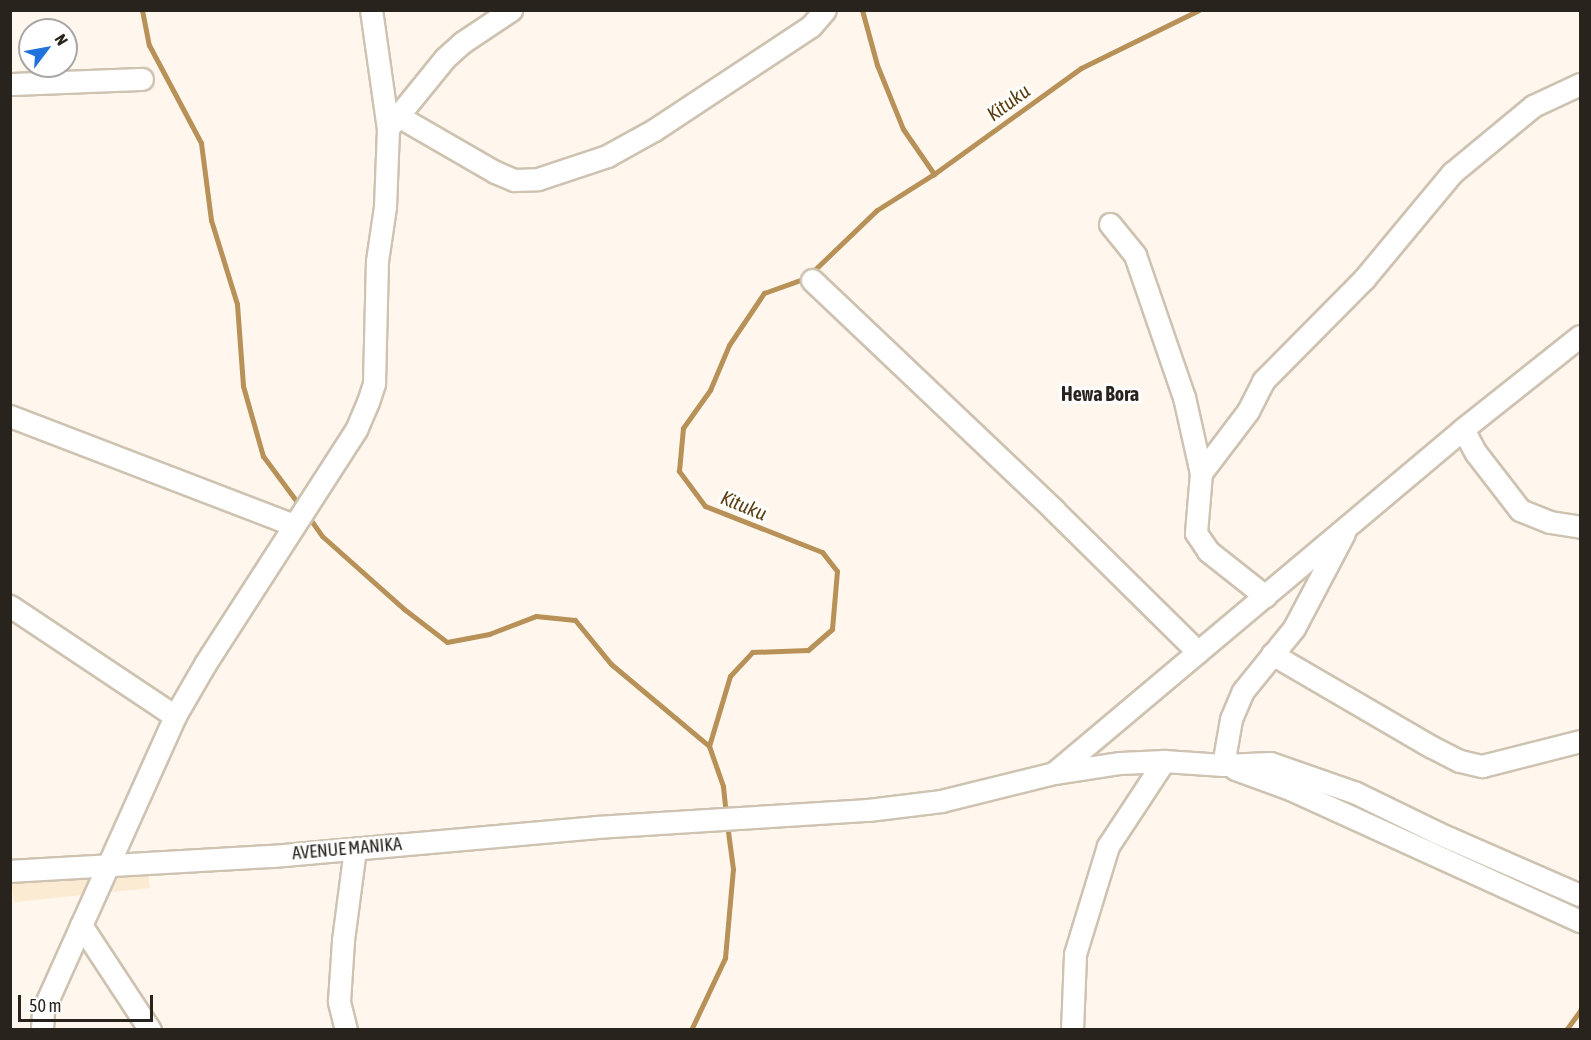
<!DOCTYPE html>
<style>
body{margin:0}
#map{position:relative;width:1591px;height:1040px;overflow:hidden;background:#fff7ed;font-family:"Asap Condensed",sans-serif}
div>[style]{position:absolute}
.built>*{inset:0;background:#fcebd3;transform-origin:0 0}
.stream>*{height:5px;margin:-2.5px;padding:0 2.5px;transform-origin:2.5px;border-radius:2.5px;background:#b79157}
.roads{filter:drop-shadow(2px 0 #cec2b1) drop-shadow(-2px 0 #cec2b1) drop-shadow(0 2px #cec2b1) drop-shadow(0 -2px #cec2b1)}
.minor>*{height:21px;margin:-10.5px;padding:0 10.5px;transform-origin:10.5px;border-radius:10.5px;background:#fff}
span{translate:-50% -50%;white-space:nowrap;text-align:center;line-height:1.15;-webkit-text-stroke:6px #fff;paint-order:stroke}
.street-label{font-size:18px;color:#28231d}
.water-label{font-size:20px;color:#5a3f10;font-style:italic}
.neighbourhood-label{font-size:20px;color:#28231d;font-weight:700}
.frame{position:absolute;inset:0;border:12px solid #28231d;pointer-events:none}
.north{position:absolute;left:18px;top:18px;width:60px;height:60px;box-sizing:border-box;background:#fff;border:2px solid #a9a7a5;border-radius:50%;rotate:58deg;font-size:16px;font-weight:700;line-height:24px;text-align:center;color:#28231d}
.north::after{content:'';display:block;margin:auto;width:21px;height:27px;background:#2073dd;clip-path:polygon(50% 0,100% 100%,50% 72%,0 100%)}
.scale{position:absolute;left:18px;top:995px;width:135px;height:27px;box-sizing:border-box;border:3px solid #28231d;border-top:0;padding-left:8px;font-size:18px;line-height:21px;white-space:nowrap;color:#28231d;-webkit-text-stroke:4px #fff;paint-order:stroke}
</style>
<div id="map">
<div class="built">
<div style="left:148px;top:868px;width:20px;height:137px;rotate:84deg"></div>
</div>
<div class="stream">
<div style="left:142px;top:10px;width:36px;rotate:79deg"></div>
<div style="left:149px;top:45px;width:111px;rotate:62deg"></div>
<div style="left:201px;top:143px;width:78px;rotate:82.6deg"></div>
<div style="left:211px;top:220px;width:88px;rotate:72.8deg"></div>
<div style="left:237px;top:304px;width:82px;rotate:85.8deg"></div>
<div style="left:243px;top:386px;width:73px;rotate:74.1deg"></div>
<div style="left:263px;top:456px;width:62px;rotate:53.5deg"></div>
<div style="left:862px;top:10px;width:57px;rotate:74.7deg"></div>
<div style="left:877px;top:65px;width:69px;rotate:67.9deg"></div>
<div style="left:903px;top:129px;width:55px;rotate:55.4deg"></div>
<div style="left:308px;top:516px;width:24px;rotate:55deg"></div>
<div style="left:322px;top:536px;width:110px;rotate:41.7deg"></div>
<div style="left:404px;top:609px;width:54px;rotate:37.5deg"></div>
<div style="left:447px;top:642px;width:43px;rotate:-10.8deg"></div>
<div style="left:489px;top:634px;width:50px;rotate:-21deg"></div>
<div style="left:536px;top:616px;width:39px;rotate:6deg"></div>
<div style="left:575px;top:620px;width:57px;rotate:50.7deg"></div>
<div style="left:611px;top:664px;width:128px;rotate:39.9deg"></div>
<div style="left:726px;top:815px;width:29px;rotate:-96deg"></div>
<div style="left:723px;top:786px;width:42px;rotate:-109.3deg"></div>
<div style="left:709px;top:746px;width:73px;rotate:-73.3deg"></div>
<div style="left:730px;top:676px;width:33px;rotate:-47deg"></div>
<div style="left:752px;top:652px;width:56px;rotate:-2deg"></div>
<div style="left:808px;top:650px;width:32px;rotate:-41deg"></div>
<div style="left:832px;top:629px;width:58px;rotate:-85.1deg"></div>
<div style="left:837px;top:571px;width:24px;rotate:-128deg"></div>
<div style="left:822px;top:552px;width:126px;rotate:-158.5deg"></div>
<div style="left:705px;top:506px;width:44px;rotate:-126.6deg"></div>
<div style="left:679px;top:471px;width:43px;rotate:-84.7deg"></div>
<div style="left:683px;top:428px;width:47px;rotate:-54.6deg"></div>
<div style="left:710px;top:390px;width:49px;rotate:-67.1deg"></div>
<div style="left:729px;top:345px;width:63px;rotate:-56.1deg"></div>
<div style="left:764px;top:293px;width:45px;rotate:-19.7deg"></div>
<div style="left:806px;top:278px;width:98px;rotate:-43.8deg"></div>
<div style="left:877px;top:210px;width:67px;rotate:-32.3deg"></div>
<div style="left:934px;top:174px;width:181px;rotate:-35.8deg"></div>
<div style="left:1081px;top:68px;width:131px;rotate:-26.2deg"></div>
<div style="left:691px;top:1030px;width:80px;rotate:-64.7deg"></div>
<div style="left:725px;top:958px;width:89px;rotate:-84.9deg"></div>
<div style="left:733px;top:869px;width:45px;rotate:-97.6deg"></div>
<div style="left:1566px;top:1030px;width:24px;rotate:-54deg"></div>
</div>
<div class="roads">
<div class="minor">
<div style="left:10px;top:84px;width:132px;rotate:-2.2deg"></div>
<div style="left:398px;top:116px;width:112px;rotate:30deg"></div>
<div style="left:495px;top:172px;width:21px;rotate:23deg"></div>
<div style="left:514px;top:180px;width:24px;rotate:-2deg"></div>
<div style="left:538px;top:179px;width:73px;rotate:-18.4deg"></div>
<div style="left:607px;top:156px;width:54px;rotate:-29deg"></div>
<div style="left:654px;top:130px;width:188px;rotate:-33.5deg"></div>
<div style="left:811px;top:26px;width:21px;rotate:-49deg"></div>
<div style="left:389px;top:127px;width:89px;rotate:-50.9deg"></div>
<div style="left:445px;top:58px;width:24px;rotate:-42deg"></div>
<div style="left:463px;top:42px;width:58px;rotate:-33.7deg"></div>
<div style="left:1110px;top:224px;width:40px;rotate:51deg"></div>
<div style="left:1135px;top:255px;width:150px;rotate:71deg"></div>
<div style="left:1184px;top:397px;width:78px;rotate:77.4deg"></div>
<div style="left:1201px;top:473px;width:60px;rotate:94.8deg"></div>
<div style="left:1196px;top:533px;width:22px;rotate:56deg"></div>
<div style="left:1208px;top:551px;width:73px;rotate:38.3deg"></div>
<div style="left:812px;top:280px;width:334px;rotate:43.5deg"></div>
<div style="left:1054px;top:510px;width:202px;rotate:44.6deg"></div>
<div style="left:10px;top:416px;width:304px;rotate:21deg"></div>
<div style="left:1463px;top:429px;width:27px;rotate:62deg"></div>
<div style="left:1476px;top:453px;width:72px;rotate:52.3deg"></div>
<div style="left:1520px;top:510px;width:32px;rotate:22deg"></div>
<div style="left:1550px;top:522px;width:30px;rotate:9deg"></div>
<div style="left:1201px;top:473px;width:78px;rotate:-52.8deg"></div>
<div style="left:1248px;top:411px;width:34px;rotate:-63deg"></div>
<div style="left:1263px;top:381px;width:144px;rotate:-45.3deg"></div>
<div style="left:1364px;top:279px;width:138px;rotate:-50.3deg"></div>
<div style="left:1452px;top:173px;width:105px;rotate:-39.6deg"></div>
<div style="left:1533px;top:106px;width:52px;rotate:-25.1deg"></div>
<div style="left:10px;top:606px;width:198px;rotate:33.7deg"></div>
<div style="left:1272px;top:654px;width:185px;rotate:30.2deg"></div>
<div style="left:1432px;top:747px;width:31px;rotate:27deg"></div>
<div style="left:1460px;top:761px;width:23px;rotate:13deg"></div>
<div style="left:1482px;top:766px;width:101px;rotate:-14.3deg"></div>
<div style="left:1223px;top:765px;width:47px;rotate:-80.1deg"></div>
<div style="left:1231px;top:719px;width:30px;rotate:-67deg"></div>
<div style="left:1243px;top:691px;width:81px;rotate:-51deg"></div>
<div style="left:1294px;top:628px;width:107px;rotate:-62.2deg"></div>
<div style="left:1235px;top:769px;width:59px;rotate:20deg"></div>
<div style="left:1290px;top:789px;width:319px;rotate:24.5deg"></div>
<div style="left:1055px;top:772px;width:533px;rotate:-40.05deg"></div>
<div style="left:1463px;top:429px;width:149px;rotate:-38.5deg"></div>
<div style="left:10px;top:871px;width:262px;rotate:-3.3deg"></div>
<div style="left:272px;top:856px;width:325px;rotate:-5.1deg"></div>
<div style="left:596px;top:827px;width:273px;rotate:-3.6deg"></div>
<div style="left:868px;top:810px;width:74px;rotate:-7deg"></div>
<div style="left:941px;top:801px;width:116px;rotate:-13.9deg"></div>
<div style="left:1054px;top:773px;width:67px;rotate:-8.6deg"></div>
<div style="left:1120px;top:763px;width:44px;rotate:-2.6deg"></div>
<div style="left:1164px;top:761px;width:59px;rotate:3.9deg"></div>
<div style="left:1223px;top:765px;width:47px;rotate:-2.4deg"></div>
<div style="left:1270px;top:763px;width:91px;rotate:19.2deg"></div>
<div style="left:1356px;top:793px;width:91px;rotate:26deg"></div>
<div style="left:1438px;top:833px;width:155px;rotate:23.6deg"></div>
<div style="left:81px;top:925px;width:126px;rotate:56.7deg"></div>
<div style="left:42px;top:1030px;width:20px;rotate:-87deg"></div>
<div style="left:43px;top:1010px;width:322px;rotate:-65.8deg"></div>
<div style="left:175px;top:716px;width:60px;rotate:-60deg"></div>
<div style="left:205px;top:664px;width:278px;rotate:-57.2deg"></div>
<div style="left:356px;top:430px;width:30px;rotate:-67deg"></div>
<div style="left:368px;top:402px;width:20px;rotate:-72deg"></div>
<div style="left:374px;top:383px;width:122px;rotate:-88.6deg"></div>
<div style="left:377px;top:261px;width:55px;rotate:-81.6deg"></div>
<div style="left:385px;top:207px;width:78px;rotate:-87.8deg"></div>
<div style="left:388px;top:129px;width:120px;rotate:-98.1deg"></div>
<div style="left:346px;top:1030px;width:30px;rotate:-104deg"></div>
<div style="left:339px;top:1001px;width:61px;rotate:-86.2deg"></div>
<div style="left:343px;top:940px;width:92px;rotate:-82.5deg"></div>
<div style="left:1072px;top:1030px;width:76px;rotate:-87.7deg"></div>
<div style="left:1075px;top:954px;width:113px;rotate:-73deg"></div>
<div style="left:1108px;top:846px;width:102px;rotate:-56.6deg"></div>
</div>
</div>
<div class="street-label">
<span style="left:347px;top:849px;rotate:-5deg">AVENUE MANIKA</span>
</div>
<div class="water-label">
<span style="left:1008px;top:102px;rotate:-36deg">Kituku</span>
<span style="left:744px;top:505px;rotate:22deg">Kituku</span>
</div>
<div class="neighbourhood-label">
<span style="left:1100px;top:393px">Hewa Bora</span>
</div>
<div class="frame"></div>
<div class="north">N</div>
<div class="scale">50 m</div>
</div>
